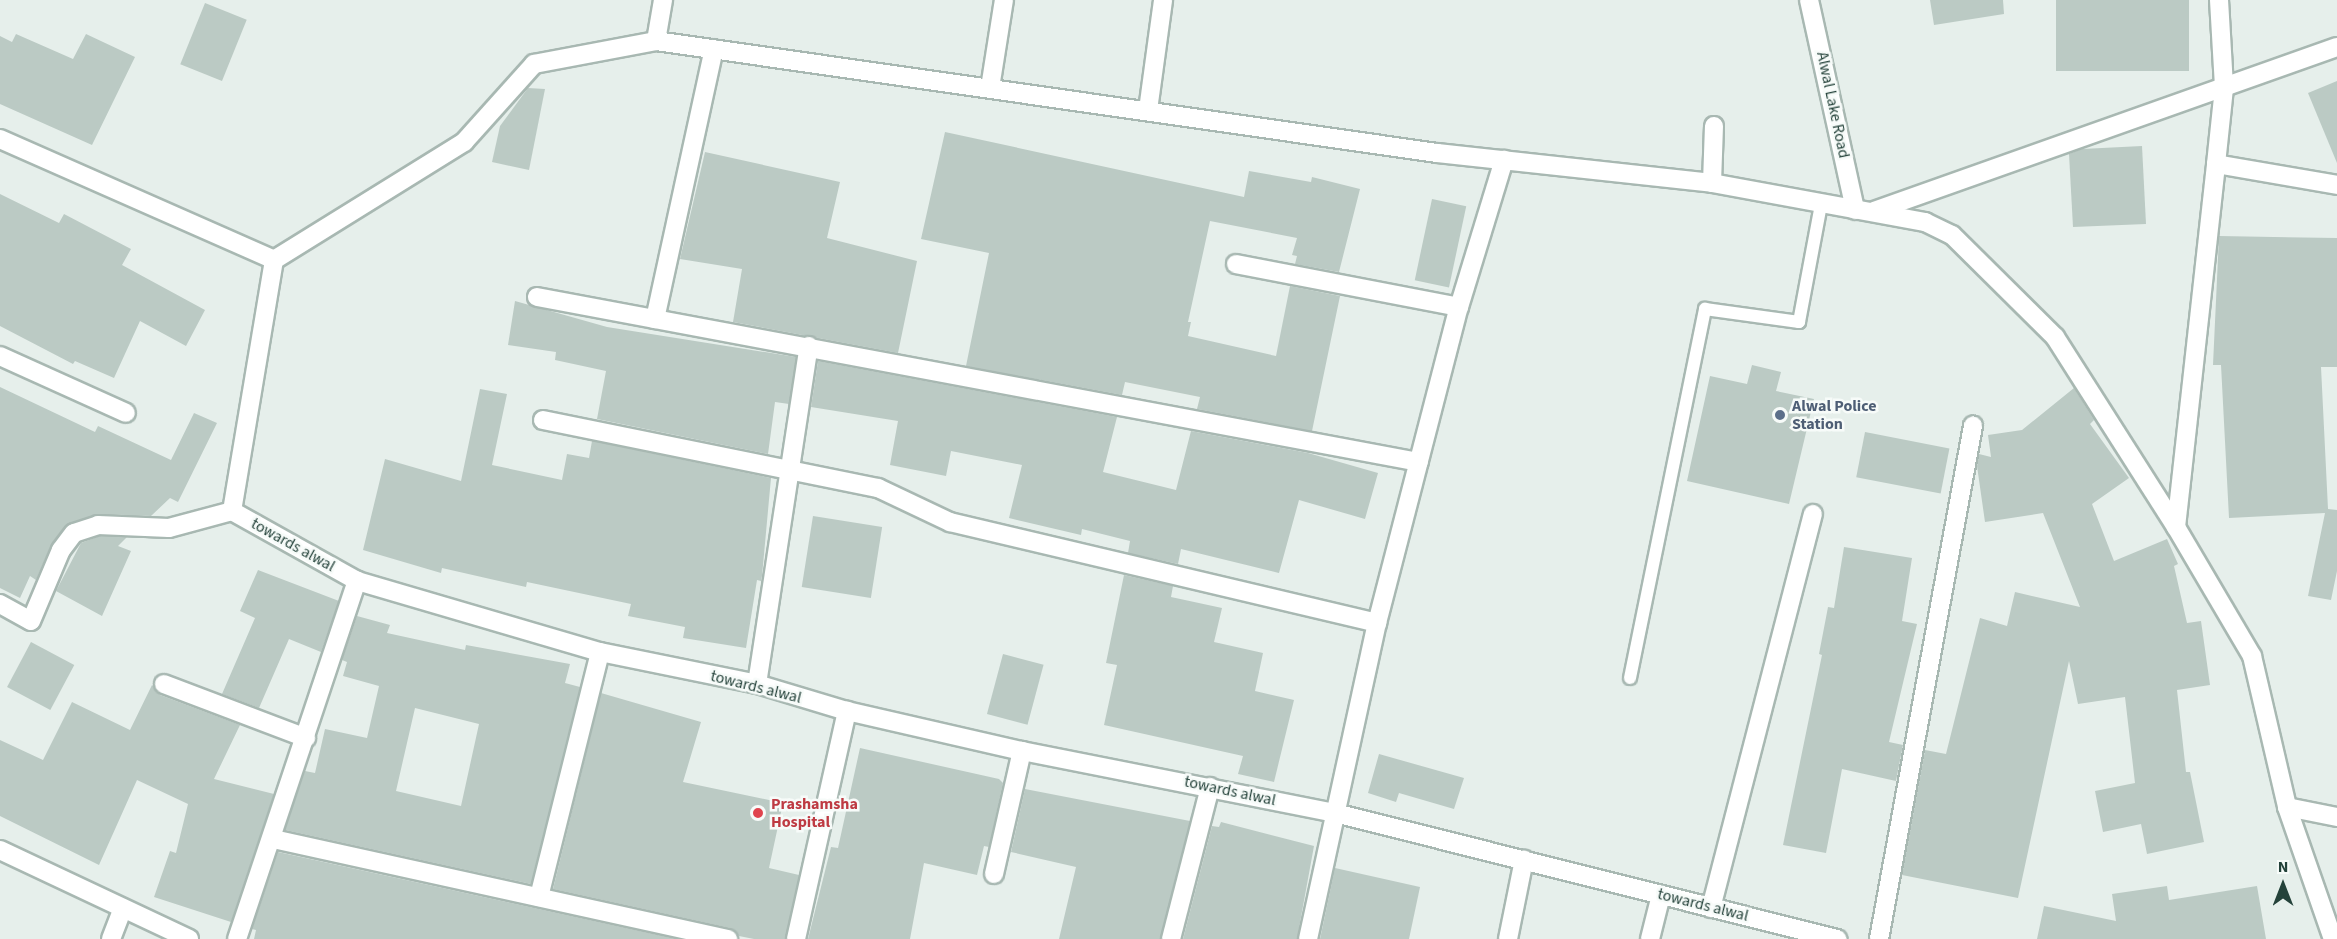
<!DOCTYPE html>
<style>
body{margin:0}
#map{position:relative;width:2337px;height:939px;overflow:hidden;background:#e6efeb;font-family:"Source Sans 3",sans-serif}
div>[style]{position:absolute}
.building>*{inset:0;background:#bbcac4;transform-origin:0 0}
.roads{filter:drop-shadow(2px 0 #a8b8b2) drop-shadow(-2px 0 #a8b8b2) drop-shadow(0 2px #a8b8b2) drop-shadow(0 -2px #a8b8b2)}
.lane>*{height:12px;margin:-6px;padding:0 6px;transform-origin:6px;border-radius:6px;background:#fff}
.street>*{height:18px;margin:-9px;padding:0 9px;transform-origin:9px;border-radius:9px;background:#fff}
.secondary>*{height:18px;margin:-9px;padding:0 9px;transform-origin:9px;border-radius:9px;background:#fff}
.dots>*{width:16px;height:16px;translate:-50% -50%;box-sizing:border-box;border:3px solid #f7fbf9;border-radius:50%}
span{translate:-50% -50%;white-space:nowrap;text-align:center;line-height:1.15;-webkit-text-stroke:5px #f7fbf9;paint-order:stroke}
.street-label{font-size:16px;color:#24423a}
.service-label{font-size:16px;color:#4e5e75;font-weight:700}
.left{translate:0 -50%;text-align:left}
.health-label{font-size:16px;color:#be3a42;font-weight:700}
.north{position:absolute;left:2253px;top:855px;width:60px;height:60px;-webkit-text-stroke:4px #f7fbf9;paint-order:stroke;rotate:0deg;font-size:16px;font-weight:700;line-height:24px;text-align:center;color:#24423a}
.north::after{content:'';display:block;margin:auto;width:21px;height:27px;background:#24423a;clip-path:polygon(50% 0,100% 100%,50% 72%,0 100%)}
</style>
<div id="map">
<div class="building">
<div style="clip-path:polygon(1930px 0,2003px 0,2004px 14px,1934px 25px)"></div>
<div style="left:2056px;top:0;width:133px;height:71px"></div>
<div style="left:205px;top:3px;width:45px;height:66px;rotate:22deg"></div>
<div style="clip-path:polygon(16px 34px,73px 59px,86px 34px,135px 57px,92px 145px,0 104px,0 36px,12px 42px)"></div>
<div style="clip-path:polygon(2337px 81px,2337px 163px,2308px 93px)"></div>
<div style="clip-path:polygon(528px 88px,545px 89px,529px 170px,492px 162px,500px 126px)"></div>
<div style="clip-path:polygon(945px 132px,1244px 197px,1249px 171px,1311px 182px,1312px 177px,1360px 189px,1339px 272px,1295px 264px,1297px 256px,1292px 255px,1297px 238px,1210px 221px,1188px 322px,1191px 322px,1188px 336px,1276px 356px,1290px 286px,1340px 296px,1312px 431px,1197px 409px,1200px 397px,1125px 382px,1122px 395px,966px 366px,989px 253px,921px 239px)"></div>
<div style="clip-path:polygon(2142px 146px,2146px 224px,2073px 227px,2069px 154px,2082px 149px)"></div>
<div style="clip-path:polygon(705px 152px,840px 182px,827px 238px,917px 261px,898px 353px,733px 322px,742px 269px,680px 259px)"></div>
<div style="clip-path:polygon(0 194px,59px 223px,64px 214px,131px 249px,122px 265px,205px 310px,186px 346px,140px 321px,114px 378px,75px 361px,73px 364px,0 326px)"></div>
<div style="left:1432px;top:199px;width:35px;height:83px;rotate:12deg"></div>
<div style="clip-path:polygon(2219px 236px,2337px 238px,2337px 367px,2321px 367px,2328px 509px,2337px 510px,2337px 571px,2331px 600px,2308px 596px,2325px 513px,2229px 518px,2221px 365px,2213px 365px)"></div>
<div style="clip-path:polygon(515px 301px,607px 327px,796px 357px,789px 404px,775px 402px,768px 454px,597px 419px,606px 371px,555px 360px,556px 352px,508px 345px)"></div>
<div style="clip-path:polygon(818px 361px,1117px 417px,1103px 472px,1176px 490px,1191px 431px,1308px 453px,1378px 473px,1365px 519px,1299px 500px,1279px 573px,1181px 549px,1178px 564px,1128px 553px,1130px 541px,1082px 529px,1081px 535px,1009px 518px,1022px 465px,951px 451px,946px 476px,890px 465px,898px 421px,811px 407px)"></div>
<div style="clip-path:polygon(1752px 365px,1781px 372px,1776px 391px,1814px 399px,1789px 504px,1687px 481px,1710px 376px,1747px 384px)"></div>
<div style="clip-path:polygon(0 387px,95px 432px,98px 426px,171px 460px,194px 413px,217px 423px,178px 502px,170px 498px,151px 516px,98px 514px,70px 523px,52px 543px,36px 580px,30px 576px,20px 598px,0 588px)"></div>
<div style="clip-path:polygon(2074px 388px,2094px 420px,2090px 424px,2129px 478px,2092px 504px,2114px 561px,2167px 539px,2178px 564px,2174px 566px,2187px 623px,2201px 621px,2210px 685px,2177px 690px,2186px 772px,2190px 772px,2204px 842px,2147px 854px,2141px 824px,2103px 832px,2095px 791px,2135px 783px,2125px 697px,2078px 704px,2069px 661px,2018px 898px,1902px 875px,1925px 750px,1946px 754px,1980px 618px,2007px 626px,2015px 592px,2080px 607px,2043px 513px,1985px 522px,1977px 466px,1979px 454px,1991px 457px,1988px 435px,2022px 430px)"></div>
<div style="clip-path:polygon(480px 389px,507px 394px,492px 465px,562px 480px,567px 454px,589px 458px,592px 441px,771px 478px,762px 576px,761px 581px,757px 580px,746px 648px,683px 638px,685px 627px,628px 616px,631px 604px,527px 582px,526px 587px,442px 568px,441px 573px,363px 550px,385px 459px,461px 481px)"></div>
<div style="left:1865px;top:432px;width:86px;height:46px;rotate:11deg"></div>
<div style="left:813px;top:516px;width:70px;height:72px;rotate:9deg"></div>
<div style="clip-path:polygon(100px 536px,127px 537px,118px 546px,131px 551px,102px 616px,56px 591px,81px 543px)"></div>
<div style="clip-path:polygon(1844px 547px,1912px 558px,1902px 621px,1917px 624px,1889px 742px,1903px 745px,1896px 781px,1842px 769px,1826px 853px,1783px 845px,1822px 655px,1819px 654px,1828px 607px,1834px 608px)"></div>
<div style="clip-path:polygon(258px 570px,339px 601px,321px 652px,289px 639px,259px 708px,222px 694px,255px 618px,240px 611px)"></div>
<div style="clip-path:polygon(1124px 575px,1173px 586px,1171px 597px,1222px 608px,1214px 642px,1263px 653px,1255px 691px,1294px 700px,1274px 782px,1238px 774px,1243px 756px,1104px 725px,1117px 665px,1106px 663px)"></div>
<div style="clip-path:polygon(evenodd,357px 616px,390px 625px,387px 633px,465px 650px,466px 645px,570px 664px,565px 683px,580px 687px,531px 884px,285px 830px,305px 771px,315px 773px,325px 729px,367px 738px,379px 686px,343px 676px,347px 662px,342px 660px,357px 616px,415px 708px,479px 724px,461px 806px,396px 791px,415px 708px)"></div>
<div style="left:31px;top:642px;width:49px;height:51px;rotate:28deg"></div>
<div style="left:1003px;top:654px;width:42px;height:62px;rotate:15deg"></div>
<div style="clip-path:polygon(152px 685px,160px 695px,240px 725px,214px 779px,274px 794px,231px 922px,154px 897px,170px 851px,176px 853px,188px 804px,137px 780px,99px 865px,0 816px,0 740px,43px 760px,72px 702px,130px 730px)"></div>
<div style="clip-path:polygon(601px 693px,701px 722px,683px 782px,783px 803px,769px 868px,799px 875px,785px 939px,754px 939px,739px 936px,730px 928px,553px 889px)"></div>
<div style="clip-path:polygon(860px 748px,999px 779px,1003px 783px,989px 847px,984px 846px,977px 875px,924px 863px,910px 939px,808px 939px,831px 847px,838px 848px)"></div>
<div style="clip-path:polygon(1379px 754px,1464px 778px,1454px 809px,1399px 793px,1396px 802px,1368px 793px)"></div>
<div style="clip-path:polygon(1025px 789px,1190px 821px,1160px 939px,1059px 939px,1076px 867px,1011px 852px)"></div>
<div style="clip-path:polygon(1221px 822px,1314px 846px,1297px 939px,1183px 939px,1212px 826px,1219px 827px)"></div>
<div style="clip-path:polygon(278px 852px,676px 939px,254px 939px,256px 930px,252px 929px)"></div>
<div style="clip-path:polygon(1335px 868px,1420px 887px,1409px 939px,1320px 939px)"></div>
<div style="clip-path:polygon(2167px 886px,2169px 900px,2257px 886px,2266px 939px,2037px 939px,2044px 906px,2116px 921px,2112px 894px)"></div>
</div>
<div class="roads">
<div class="lane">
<div style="left:1630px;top:678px;width:377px;rotate:-78.5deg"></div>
<div style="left:1705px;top:309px;width:95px;rotate:7.9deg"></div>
<div style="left:1799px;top:322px;width:120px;rotate:-79.4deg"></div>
</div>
<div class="street">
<div style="left:1809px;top:0;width:215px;rotate:77.6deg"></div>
<div style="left:2219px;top:0;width:88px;rotate:86.7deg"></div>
<div style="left:2224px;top:88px;width:76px;rotate:96deg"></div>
<div style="left:2216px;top:164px;width:123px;rotate:9.8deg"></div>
<div style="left:656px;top:41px;width:42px;rotate:-80.3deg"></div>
<div style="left:990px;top:88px;width:89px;rotate:-81deg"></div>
<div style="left:1148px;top:110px;width:111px;rotate:-82.2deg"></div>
<div style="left:1712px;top:183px;width:57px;rotate:-88deg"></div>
<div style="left:1874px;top:211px;width:491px;rotate:-19.5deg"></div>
<div style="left:274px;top:260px;width:224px;rotate:-31.8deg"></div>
<div style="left:464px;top:142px;width:105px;rotate:-48.1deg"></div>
<div style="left:534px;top:64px;width:124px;rotate:-10.7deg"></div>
<div style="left:656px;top:41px;width:789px;rotate:8.16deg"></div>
<div style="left:1437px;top:153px;width:277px;rotate:6.2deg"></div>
<div style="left:1712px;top:183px;width:217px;rotate:10.4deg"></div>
<div style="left:1925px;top:222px;width:30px;rotate:26deg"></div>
<div style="left:1952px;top:235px;width:145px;rotate:44.7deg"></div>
<div style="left:2055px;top:337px;width:225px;rotate:57.5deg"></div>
<div style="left:2176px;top:527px;width:150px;rotate:59.5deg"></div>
<div style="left:2252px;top:656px;width:155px;rotate:76.9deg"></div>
<div style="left:2287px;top:807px;width:140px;rotate:70.8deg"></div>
<div style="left:1236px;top:264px;width:227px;rotate:10.9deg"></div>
<div style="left:537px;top:297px;width:897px;rotate:10.6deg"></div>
<div style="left:655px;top:319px;width:276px;rotate:-77.7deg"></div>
<div style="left:0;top:356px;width:138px;rotate:24.3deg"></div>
<div style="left:543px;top:420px;width:342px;rotate:11.5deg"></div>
<div style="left:878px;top:488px;width:80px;rotate:25.3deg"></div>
<div style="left:950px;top:522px;width:439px;rotate:13.3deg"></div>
<div style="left:2176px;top:527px;width:365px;rotate:-83.7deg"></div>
<div style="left:0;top:604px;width:35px;rotate:29deg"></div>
<div style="left:31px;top:621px;width:77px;rotate:-67.1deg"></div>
<div style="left:61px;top:550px;width:21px;rotate:-53deg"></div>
<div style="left:74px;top:533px;width:25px;rotate:-18deg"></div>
<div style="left:98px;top:525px;width:71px;rotate:2.4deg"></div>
<div style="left:169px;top:528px;width:65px;rotate:-15.1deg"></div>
<div style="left:164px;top:684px;width:152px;rotate:20.8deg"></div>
<div style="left:757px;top:684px;width:342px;rotate:-81.3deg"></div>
<div style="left:2287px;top:807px;width:51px;rotate:11.3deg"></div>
<div style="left:273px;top:839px;width:466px;rotate:12.4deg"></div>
<div style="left:0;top:850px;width:209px;rotate:25.2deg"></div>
<div style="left:994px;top:874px;width:126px;rotate:-77.2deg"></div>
<div style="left:539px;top:897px;width:252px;rotate:-76deg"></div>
<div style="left:1711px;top:908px;width:407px;rotate:-75.5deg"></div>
<div style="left:111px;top:939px;width:33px;rotate:-69deg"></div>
<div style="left:237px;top:939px;width:378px;rotate:-71.5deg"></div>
<div style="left:796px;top:939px;width:234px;rotate:-77.4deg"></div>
<div style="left:1171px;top:939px;width:157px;rotate:-75.6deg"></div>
<div style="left:1308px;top:939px;width:323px;rotate:-77.7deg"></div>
<div style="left:1377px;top:623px;width:326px;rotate:-75.5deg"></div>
<div style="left:1459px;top:307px;width:154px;rotate:-73deg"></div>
<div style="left:1508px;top:939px;width:81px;rotate:-78.6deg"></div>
<div style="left:1650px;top:939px;width:45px;rotate:-76deg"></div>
<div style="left:1879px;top:939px;width:522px;rotate:-79.62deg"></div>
</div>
<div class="secondary">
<div style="left:0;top:139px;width:300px;rotate:23.8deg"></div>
<div style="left:274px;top:260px;width:254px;rotate:99.5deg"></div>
<div style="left:232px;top:511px;width:143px;rotate:29.2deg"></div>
<div style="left:357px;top:581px;width:253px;rotate:16.3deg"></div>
<div style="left:600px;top:652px;width:160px;rotate:11.5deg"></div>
<div style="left:757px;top:684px;width:94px;rotate:16.7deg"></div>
<div style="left:847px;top:711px;width:180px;rotate:12.9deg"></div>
<div style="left:1022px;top:751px;width:319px;rotate:11.2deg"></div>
<div style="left:1335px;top:813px;width:518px;rotate:14.09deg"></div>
</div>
</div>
<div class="dots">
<div style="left:1780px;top:415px;background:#5c6f8a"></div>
<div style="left:758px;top:813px;background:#e0444e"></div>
</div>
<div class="street-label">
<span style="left:1833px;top:105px;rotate:78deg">Alwal Lake Road</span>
<span style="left:293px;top:545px;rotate:29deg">towards alwal</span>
<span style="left:756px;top:687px;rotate:14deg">towards alwal</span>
<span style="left:1230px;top:791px;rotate:12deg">towards alwal</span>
<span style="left:1703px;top:905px;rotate:14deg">towards alwal</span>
</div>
<div class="service-label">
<span class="left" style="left:1792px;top:415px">Alwal Police<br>Station</span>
</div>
<div class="health-label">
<span class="left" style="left:771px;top:813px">Prashamsha<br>Hospital</span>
</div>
<div class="north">N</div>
</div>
